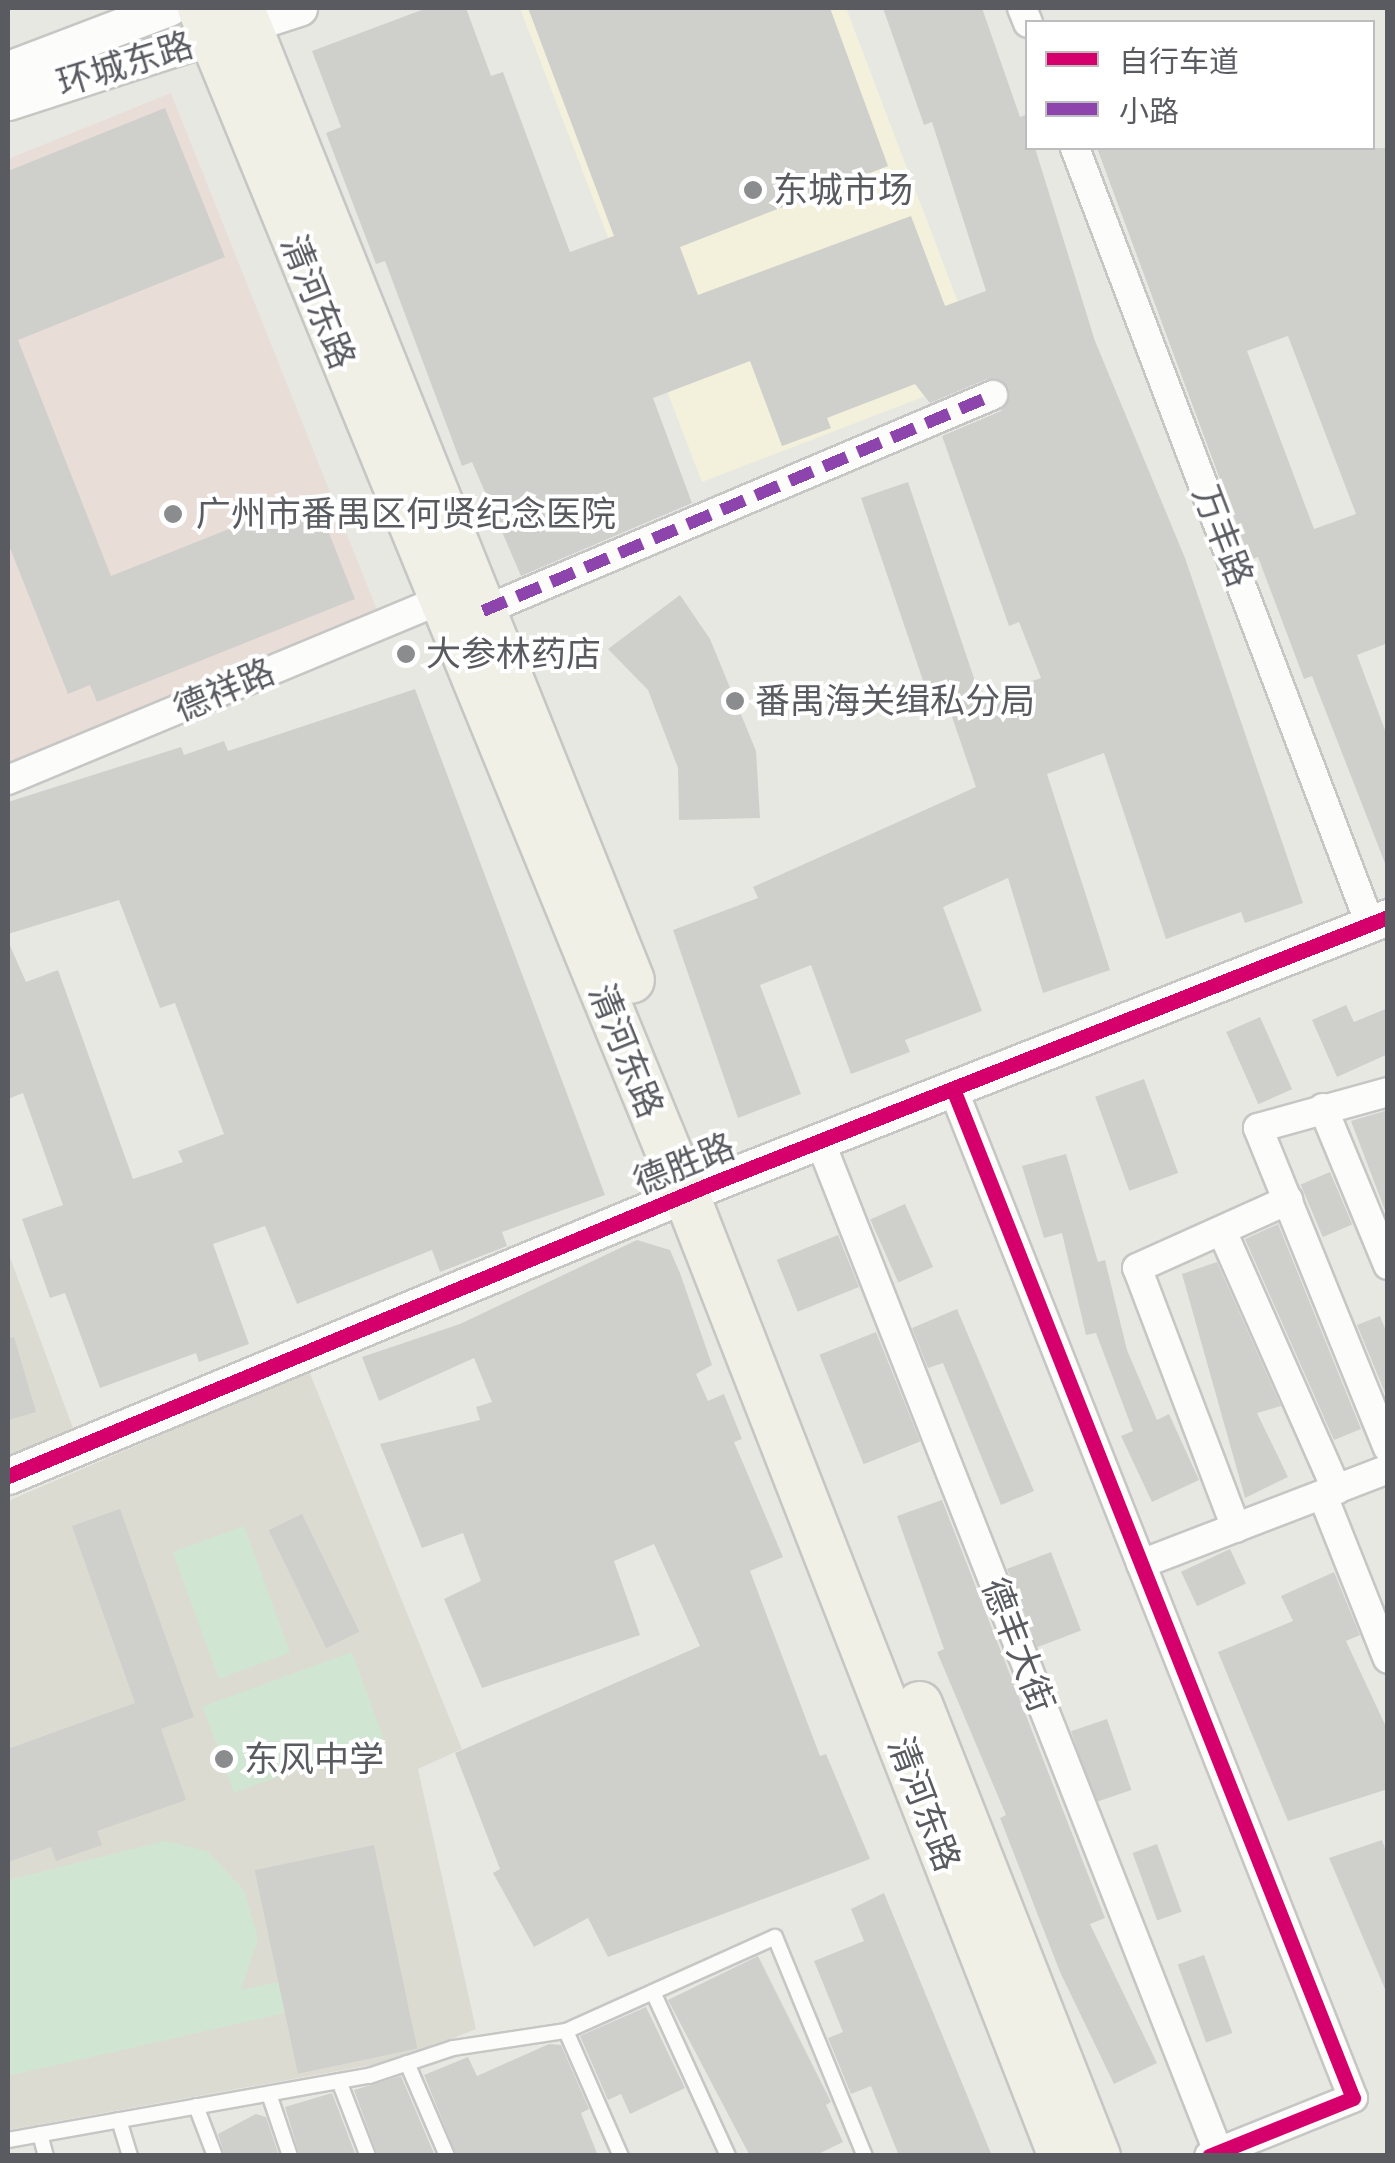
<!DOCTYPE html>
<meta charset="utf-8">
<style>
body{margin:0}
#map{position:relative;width:1395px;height:2163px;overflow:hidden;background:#e8e8e3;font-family:Cabin,"Noto Sans SC",sans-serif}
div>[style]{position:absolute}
.commercial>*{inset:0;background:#f3f1db}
.education>*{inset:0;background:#dcdbd2}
.medical>*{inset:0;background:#e8ddd7}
.green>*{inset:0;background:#d0e5d2;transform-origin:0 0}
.building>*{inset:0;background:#cfcfcc;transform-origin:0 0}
.roads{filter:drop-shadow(2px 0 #c6c6c5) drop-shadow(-2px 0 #c6c6c5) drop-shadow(0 2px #c6c6c5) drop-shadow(0 -2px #c6c6c5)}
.service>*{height:14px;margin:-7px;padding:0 7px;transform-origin:7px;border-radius:7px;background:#fcfcfb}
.minor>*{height:28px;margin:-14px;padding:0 14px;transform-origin:14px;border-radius:14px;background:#fcfcfb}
.tertiary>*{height:35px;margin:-17.5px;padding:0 17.5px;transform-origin:17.5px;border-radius:17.5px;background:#fcfcfb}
.primary>*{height:45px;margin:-22.5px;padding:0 22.5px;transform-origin:22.5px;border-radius:22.5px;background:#f0f0e6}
.quiet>*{height:12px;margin-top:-6px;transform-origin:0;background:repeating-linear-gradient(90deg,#8e44ad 0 25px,transparent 0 37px)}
.cycleway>*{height:15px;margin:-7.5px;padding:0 7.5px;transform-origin:7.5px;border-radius:7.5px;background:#d6006c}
.dots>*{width:28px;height:28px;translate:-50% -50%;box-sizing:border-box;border:5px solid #fff;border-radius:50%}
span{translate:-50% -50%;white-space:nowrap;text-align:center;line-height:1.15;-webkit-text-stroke:8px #fff;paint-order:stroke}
.street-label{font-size:35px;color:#595b61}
.poi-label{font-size:35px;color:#595b61}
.left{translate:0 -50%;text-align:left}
.frame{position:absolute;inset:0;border:10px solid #595b61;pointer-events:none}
.legend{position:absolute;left:1025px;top:20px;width:350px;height:130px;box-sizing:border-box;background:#fff;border:2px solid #bdbdc0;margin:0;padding:12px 18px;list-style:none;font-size:30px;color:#595b61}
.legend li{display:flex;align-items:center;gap:20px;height:50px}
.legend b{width:50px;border:2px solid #bdbdc0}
</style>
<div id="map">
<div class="commercial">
<div style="clip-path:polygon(520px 8px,846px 8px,985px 373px,702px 482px)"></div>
</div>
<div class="education">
<div style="clip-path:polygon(8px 1252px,74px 1431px,8px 1457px)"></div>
<div style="clip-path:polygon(309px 1371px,462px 1749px,418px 1769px,476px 2029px,399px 2060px,8px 2130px,8px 1501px)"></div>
</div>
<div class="medical">
<div style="clip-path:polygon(171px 93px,379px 615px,8px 764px,8px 159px)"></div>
</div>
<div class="green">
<div style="left:244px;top:1526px;width:135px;height:76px;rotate:70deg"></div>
<div style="left:352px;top:1652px;width:92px;height:159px;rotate:70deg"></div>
<div style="clip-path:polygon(165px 1841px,207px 1851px,244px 1890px,258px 1938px,241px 1990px,278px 1982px,285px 2013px,8px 2076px,8px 1880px)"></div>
</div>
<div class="building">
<div style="clip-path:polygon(427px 8px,466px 8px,491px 76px,503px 72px,570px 252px,614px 236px,528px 8px,830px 8px,888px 166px,680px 247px,698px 295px,911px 216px,945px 306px,986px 291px,932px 122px,924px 125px,883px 8px,982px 8px,1020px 117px,1028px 114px,1028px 148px,1035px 148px,1095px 341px,1185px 558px,1303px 903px,1245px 923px,1241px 912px,1166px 939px,1104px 753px,1047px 774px,1110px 970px,1043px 993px,1008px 878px,943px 907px,982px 1011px,905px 1040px,910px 1052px,851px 1074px,811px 965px,760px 985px,801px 1094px,738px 1118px,673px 930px,758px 898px,753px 887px,976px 787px,948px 705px,933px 710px,861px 498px,908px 482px,981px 699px,1041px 678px,1019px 622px,1009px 626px,942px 436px,1001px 411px,1009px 389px,987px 379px,930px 403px,915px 384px,827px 418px,831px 428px,782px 446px,750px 361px,653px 398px,692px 503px,521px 576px,472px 462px,462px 466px,385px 261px,376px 264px,326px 133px,341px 127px,312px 51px)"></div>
<div style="clip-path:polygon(165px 108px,225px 257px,18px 340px,111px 576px,314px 495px,355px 599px,97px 702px,90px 685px,68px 694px,8px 543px,8px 171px)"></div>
<div style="clip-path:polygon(evenodd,1097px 148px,1388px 148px,1388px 643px,1357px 655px,1388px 738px,1388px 871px,1312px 676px,1304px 679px,1258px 557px,1250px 560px,1097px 148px,1288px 336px,1356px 514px,1314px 529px,1247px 351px,1288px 336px)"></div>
<div style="clip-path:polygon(680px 595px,710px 639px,756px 751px,760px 818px,679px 820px,678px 768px,648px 690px,608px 649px)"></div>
<div style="clip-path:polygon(415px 689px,605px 1195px,502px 1232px,507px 1246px,440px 1272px,432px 1250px,297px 1304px,265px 1226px,213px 1244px,249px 1344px,199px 1362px,196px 1353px,100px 1388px,65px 1293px,50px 1298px,22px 1219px,63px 1205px,23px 1093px,8px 1099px,8px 941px,26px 982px,58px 970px,133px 1179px,183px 1162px,178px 1151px,224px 1134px,175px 1003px,160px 1008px,119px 900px,8px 934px,8px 802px,181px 747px,184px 755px,224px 741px,228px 751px)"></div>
<div style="clip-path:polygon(1346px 1005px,1354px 1022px,1388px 1008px,1388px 1054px,1337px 1077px,1312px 1020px)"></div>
<div style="left:1260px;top:1017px;width:79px;height:37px;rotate:66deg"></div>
<div style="left:1144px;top:1079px;width:100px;height:52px;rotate:70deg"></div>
<div style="clip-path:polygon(1388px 1110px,1388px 1213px,1386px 1213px,1351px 1121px)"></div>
<div style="clip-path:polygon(1066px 1154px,1098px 1262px,1105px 1260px,1127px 1350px,1157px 1420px,1169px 1414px,1199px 1480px,1152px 1502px,1121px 1436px,1133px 1431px,1096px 1333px,1086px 1335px,1062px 1233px,1044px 1238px,1022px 1166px)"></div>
<div style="left:1330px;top:1172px;width:57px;height:32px;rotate:67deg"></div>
<div style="left:905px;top:1204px;width:69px;height:38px;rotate:66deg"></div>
<div style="clip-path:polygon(1278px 1224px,1361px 1429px,1334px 1440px,1245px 1239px)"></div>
<div style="left:838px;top:1235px;width:56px;height:66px;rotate:68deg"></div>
<div style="clip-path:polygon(637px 1240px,670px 1250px,680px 1273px,712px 1365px,696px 1374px,708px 1401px,724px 1394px,742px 1439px,734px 1442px,783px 1557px,750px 1571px,820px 1756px,826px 1754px,870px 1859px,608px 1957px,588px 1918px,534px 1947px,493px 1873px,500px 1869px,455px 1753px,700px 1646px,654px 1544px,614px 1561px,640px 1635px,482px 1688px,444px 1599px,481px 1581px,463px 1533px,422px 1548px,380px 1444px,480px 1420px,476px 1407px,492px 1402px,474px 1358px,379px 1401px,362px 1357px,460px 1324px)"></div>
<div style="clip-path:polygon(1217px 1262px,1281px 1406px,1257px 1413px,1288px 1477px,1245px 1498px,1182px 1274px)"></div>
<div style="clip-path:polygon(957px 1309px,1034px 1491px,1001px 1505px,943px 1363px,928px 1368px,912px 1328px)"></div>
<div style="clip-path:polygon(1380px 1316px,1388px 1336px,1388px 1400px,1357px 1325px)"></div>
<div style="left:876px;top:1332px;width:118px;height:61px;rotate:68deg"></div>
<div style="clip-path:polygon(14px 1337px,36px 1412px,8px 1420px,8px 1338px)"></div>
<div style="clip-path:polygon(942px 1500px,1105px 1918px,1090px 1924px,1157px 2063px,1114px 2084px,1060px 1972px,1000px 1818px,1006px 1815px,937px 1652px,944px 1649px,897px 1516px)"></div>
<div style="clip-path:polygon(120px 1509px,194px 1717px,161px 1729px,186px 1800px,97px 1831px,102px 1845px,56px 1861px,51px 1847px,8px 1862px,8px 1749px,135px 1703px,72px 1526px)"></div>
<div style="left:302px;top:1514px;width:131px;height:37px;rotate:64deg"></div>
<div style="left:1230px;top:1549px;width:38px;height:54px;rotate:65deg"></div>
<div style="left:1051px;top:1552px;width:84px;height:47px;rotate:69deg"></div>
<div style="clip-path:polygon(1334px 1572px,1360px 1635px,1346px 1641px,1388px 1731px,1388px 1789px,1288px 1821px,1218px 1652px,1293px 1621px,1281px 1596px)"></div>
<div style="left:1107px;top:1719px;width:75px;height:38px;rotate:71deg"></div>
<div style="clip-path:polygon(1382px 1840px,1388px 1857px,1385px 1989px,1329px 1858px)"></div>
<div style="left:1157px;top:1844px;width:72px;height:26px;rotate:70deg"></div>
<div style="left:374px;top:1845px;width:208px;height:122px;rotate:78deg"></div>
<div style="clip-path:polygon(884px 1893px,992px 2156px,899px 2156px,871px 2086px,851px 2094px,828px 2038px,843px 2032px,814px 1961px,864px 1941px,851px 1909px)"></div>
<div style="left:1204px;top:1955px;width:83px;height:28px;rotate:70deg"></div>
<div style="clip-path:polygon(758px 1956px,831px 2102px,826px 2105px,843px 2142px,814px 2156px,750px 2156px,668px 2000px)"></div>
<div style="clip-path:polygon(646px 2007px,685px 2088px,630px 2114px,621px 2094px,608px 2100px,580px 2036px)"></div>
<div style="clip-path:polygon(549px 2044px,561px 2045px,589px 2109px,581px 2113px,598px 2156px,457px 2156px,424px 2075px,468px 2057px,477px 2076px)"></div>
<div style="clip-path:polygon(401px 2076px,435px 2156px,378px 2156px,354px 2090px)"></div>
<div style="clip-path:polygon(332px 2093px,356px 2156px,300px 2156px,285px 2107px)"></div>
<div style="clip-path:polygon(256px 2114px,266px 2117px,279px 2156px,225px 2156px,218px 2134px)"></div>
</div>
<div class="roads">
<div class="service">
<div style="left:653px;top:1992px;width:180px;rotate:65.4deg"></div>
<div style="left:566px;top:2031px;width:137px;rotate:66.3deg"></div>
<div style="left:407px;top:2063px;width:101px;rotate:66.7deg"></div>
<div style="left:339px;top:2081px;width:80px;rotate:68.9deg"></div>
<div style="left:269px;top:2094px;width:65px;rotate:71.3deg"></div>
<div style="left:196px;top:2106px;width:53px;rotate:69.2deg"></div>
<div style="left:119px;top:2120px;width:38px;rotate:73deg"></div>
<div style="left:40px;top:2134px;width:23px;rotate:75deg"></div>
<div style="left:8px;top:2140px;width:367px;rotate:-10.1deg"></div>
<div style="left:369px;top:2076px;width:89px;rotate:-18.4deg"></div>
<div style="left:453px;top:2048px;width:114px;rotate:-8.6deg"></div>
<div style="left:566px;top:2031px;width:229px;rotate:-24.2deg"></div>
<div style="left:775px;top:1937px;width:237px;rotate:67.7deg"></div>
</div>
<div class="minor">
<div style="left:1022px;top:8px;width:16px;rotate:68deg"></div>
<div style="left:1075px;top:148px;width:830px;rotate:69.19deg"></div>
<div style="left:483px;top:611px;width:554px;rotate:-22.95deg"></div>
<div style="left:8px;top:780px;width:469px;rotate:-22.6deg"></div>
<div style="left:953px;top:1089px;width:1085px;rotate:68.38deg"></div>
<div style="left:1353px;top:2098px;width:155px;rotate:158.1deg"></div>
<div style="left:1388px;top:1092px;width:135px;rotate:164.5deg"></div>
<div style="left:1258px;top:1128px;width:345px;rotate:67.9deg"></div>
<div style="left:1323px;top:1108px;width:170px;rotate:67.5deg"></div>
<div style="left:820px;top:1141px;width:1083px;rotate:68.5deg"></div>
<div style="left:1222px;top:1231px;width:283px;rotate:66.1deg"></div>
<div style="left:1323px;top:1496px;width:175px;rotate:68.3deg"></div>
<div style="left:1236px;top:1528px;width:278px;rotate:-110.8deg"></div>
<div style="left:1137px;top:1268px;width:166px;rotate:-24.2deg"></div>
<div style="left:1141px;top:1564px;width:265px;rotate:-21deg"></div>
</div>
<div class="tertiary">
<div style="left:8px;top:69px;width:172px;rotate:-20.8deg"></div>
<div style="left:8px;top:102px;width:306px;rotate:-17.9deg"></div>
<div style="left:8px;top:1476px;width:763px;rotate:-22.57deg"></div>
<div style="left:713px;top:1183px;width:726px;rotate:-21.51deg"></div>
</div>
<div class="primary">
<div style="left:200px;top:8px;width:1283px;rotate:67.73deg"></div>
<div style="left:686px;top:1195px;width:1032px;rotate:68.68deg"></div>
<div style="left:241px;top:8px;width:1047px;rotate:68.14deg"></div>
<div style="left:919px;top:1704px;width:486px;rotate:68.5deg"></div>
</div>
</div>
<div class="quiet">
<div style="left:483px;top:611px;width:554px;rotate:-22.95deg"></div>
</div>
<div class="cycleway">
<div style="left:953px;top:1089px;width:1085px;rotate:68.38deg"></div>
<div style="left:1353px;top:2098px;width:155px;rotate:158.1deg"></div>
<div style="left:8px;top:1476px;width:763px;rotate:-22.57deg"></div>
<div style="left:713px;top:1183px;width:726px;rotate:-21.51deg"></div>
</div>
<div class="dots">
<div style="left:753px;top:190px;background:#8b8c8e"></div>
<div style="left:173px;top:514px;background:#8b8c8e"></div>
<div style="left:406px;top:654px;background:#8b8c8e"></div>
<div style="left:735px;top:701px;background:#8b8c8e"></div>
<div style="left:224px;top:1759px;background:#8b8c8e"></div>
</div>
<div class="street-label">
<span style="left:125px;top:64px;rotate:-17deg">环城东路</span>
<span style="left:318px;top:302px;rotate:68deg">清河东路</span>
<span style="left:1223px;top:536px;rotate:69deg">万丰路</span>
<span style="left:224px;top:690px;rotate:-23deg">德祥路</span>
<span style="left:626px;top:1051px;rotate:68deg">清河东路</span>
<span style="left:684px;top:1164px;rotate:-22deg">德胜路</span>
<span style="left:1018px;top:1645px;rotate:69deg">德丰大街</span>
<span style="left:924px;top:1804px;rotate:69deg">清河东路</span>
</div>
<div class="poi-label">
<span class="left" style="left:773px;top:190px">东城市场</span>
<span class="left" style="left:196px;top:514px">广州市番禺区何贤纪念医院</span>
<span class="left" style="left:426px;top:654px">大参林药店</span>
<span class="left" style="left:755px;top:701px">番禺海关缉私分局</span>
<span class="left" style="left:244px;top:1759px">东风中学</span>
</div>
<div class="frame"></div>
<ul class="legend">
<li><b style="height:12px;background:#d6006c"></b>自行车道</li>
<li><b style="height:12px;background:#8e44ad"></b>小路</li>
</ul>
</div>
